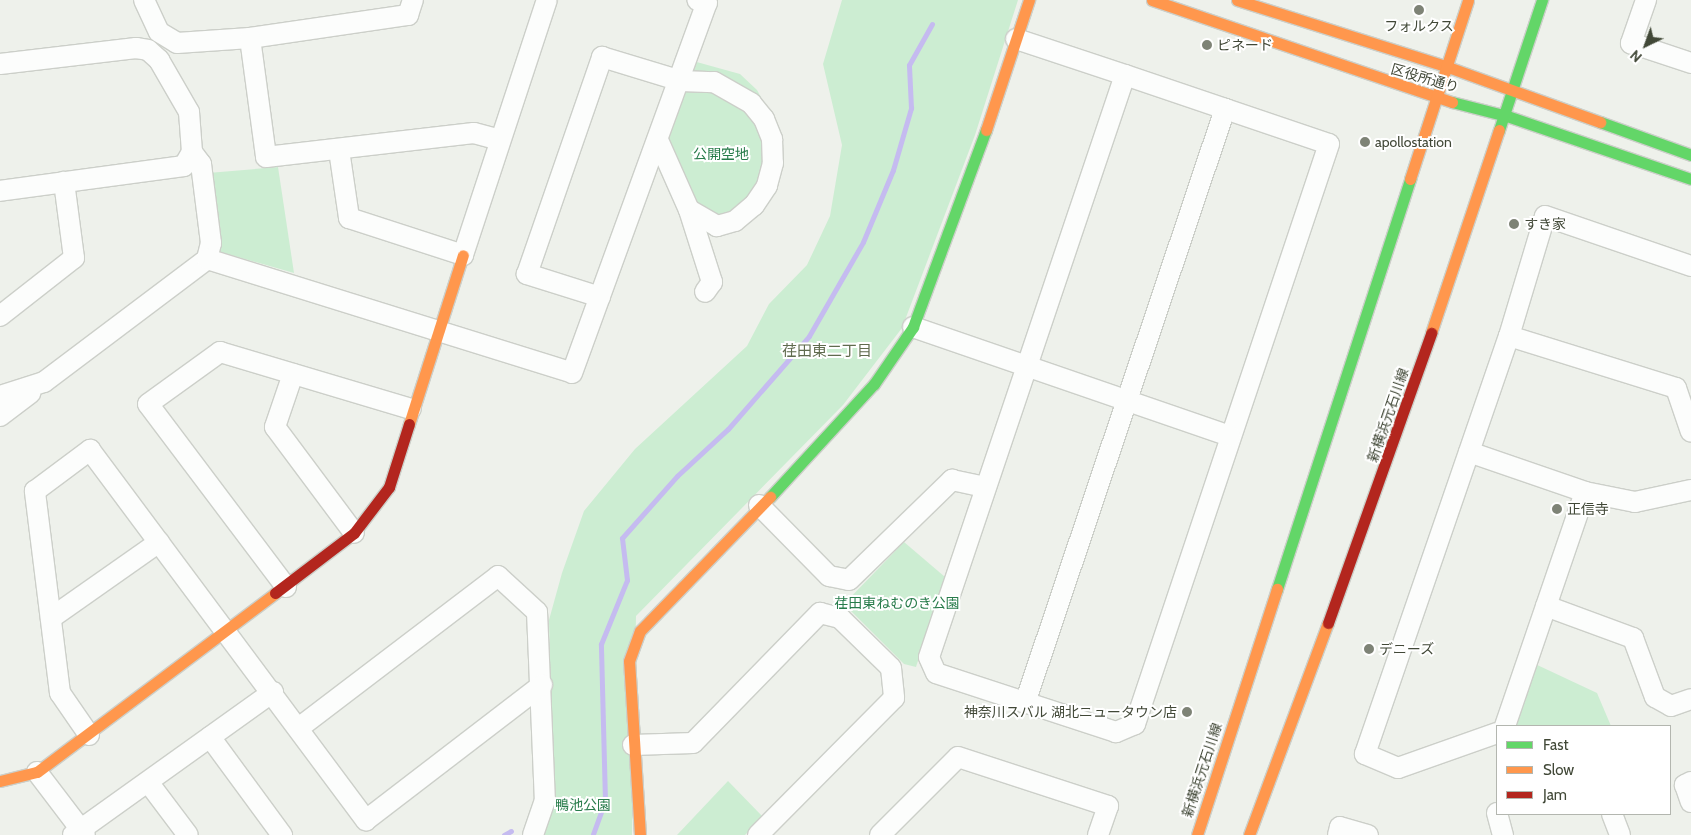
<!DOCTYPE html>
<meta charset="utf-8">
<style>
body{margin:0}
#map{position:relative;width:1691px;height:835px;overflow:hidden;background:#eef1eb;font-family:Cabin,"Noto Sans JP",sans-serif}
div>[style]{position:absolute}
.green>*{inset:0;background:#ccedd2}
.stream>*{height:5px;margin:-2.5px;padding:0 2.5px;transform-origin:2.5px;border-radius:2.5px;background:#c5bbf0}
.roads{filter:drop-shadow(1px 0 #cccfc9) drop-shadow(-1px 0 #cccfc9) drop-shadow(0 1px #cccfc9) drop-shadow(0 -1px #cccfc9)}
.street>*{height:20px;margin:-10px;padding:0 10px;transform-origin:10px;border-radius:10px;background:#fcfdfc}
.fast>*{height:11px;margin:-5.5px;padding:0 5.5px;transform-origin:5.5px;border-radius:5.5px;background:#63d668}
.slow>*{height:11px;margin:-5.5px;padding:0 5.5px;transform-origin:5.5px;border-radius:5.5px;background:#ff974d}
.jam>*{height:11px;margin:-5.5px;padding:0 5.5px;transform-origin:5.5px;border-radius:5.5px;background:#b3261e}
.dots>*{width:14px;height:14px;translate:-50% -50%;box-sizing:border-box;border:2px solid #fff;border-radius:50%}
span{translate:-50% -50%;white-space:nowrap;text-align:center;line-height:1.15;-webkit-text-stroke:4px #fff;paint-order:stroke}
.poi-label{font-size:14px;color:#414837}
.left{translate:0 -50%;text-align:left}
.right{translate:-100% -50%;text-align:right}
.street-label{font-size:14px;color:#414837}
.park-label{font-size:14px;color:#287c4b}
.neighbourhood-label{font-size:15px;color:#606b4e}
.legend{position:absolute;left:1496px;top:725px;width:175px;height:90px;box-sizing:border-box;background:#fff;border:1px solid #b3b6af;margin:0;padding:6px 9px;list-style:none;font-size:15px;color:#414837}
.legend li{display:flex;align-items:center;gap:10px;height:25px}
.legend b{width:25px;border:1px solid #b3b6af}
.north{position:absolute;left:1621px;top:20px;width:50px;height:50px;-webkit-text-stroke:4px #fff;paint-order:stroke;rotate:222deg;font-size:14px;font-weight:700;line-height:20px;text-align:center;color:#414837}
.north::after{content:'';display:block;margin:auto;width:18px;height:22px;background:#414837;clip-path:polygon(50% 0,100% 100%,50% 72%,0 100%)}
</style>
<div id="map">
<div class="green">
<div style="clip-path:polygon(842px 0,1018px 0,975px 135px,902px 328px,843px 405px,636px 616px,632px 835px,540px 835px,553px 806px,549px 620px,562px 573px,584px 511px,635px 449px,747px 346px,769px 304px,807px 265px,830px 216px,842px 145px,823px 64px)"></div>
<div style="clip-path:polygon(693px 61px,740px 74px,757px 90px,778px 128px,781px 156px,719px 233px,688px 233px,658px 157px)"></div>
<div style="clip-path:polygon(278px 167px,294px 273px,217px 251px,208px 173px)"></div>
<div style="clip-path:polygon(904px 542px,945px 577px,916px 667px,904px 664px,844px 604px)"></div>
<div style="clip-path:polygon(1533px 663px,1597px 693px,1611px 726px,1513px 726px)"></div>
<div style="clip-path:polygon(728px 781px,763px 817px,745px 835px,677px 835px)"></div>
</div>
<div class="stream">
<div style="left:593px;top:834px;width:35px;rotate:-70deg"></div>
<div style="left:605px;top:801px;width:157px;rotate:-91.5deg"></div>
<div style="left:601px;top:644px;width:69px;rotate:-67.9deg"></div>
<div style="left:627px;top:580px;width:42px;rotate:-96.8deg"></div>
<div style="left:622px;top:538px;width:83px;rotate:-48.4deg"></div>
<div style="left:677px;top:476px;width:69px;rotate:-42.7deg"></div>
<div style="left:728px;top:429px;width:123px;rotate:-48.9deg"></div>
<div style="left:809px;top:336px;width:108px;rotate:-60.1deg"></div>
<div style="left:863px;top:242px;width:78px;rotate:-67.4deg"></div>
<div style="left:893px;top:170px;width:65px;rotate:-73.8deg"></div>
<div style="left:911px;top:108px;width:43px;rotate:-92.7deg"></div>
<div style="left:909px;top:65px;width:47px;rotate:-60.7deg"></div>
<div style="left:504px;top:835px;width:8px;rotate:-30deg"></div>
</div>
<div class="roads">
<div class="street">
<div style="left:144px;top:0;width:35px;rotate:65deg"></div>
<div style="left:159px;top:32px;width:21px;rotate:31deg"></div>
<div style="left:177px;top:43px;width:73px;rotate:-3.9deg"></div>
<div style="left:250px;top:38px;width:160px;rotate:-8.3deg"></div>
<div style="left:408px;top:15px;width:16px;rotate:-72deg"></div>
<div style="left:1646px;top:0;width:46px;rotate:109.2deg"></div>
<div style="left:1631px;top:43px;width:63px;rotate:18.4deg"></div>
<div style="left:250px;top:38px;width:120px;rotate:82.3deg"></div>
<div style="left:266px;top:157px;width:209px;rotate:-6.6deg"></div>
<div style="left:474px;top:133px;width:27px;rotate:15deg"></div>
<div style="left:1016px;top:39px;width:115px;rotate:18.3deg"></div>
<div style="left:1125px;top:75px;width:215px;rotate:18.7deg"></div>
<div style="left:1329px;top:144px;width:612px;rotate:108.49deg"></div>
<div style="left:1135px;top:724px;width:21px;rotate:157deg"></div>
<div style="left:1116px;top:732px;width:189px;rotate:-161.9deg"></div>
<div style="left:936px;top:673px;width:17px;rotate:-114deg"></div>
<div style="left:929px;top:657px;width:614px;rotate:-71.39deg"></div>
<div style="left:0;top:64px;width:137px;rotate:-6.7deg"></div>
<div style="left:136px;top:48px;width:12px;rotate:9deg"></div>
<div style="left:148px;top:50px;width:15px;rotate:42deg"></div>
<div style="left:159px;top:60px;width:60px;rotate:60deg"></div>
<div style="left:189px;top:112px;width:40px;rotate:85.7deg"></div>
<div style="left:192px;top:152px;width:16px;rotate:120deg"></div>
<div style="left:184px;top:166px;width:186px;rotate:172.3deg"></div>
<div style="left:658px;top:140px;width:77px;rotate:66.1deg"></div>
<div style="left:689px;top:210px;width:76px;rotate:72.3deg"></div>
<div style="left:712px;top:282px;width:12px;rotate:125deg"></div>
<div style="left:339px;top:150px;width:69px;rotate:81.6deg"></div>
<div style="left:349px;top:218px;width:120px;rotate:18deg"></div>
<div style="left:463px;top:255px;width:268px;rotate:-71.8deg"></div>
<div style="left:192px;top:152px;width:15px;rotate:53deg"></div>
<div style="left:201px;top:164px;width:80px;rotate:82.8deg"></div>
<div style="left:211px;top:243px;width:16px;rotate:104deg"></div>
<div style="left:600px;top:297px;width:77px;rotate:-162.5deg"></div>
<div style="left:527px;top:274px;width:230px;rotate:-70.9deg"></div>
<div style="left:602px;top:57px;width:83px;rotate:16.9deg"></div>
<div style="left:681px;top:81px;width:33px;rotate:2deg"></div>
<div style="left:714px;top:82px;width:43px;rotate:29.6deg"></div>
<div style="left:751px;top:103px;width:21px;rotate:51deg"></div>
<div style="left:764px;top:119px;width:22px;rotate:68deg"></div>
<div style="left:772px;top:139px;width:24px;rotate:88deg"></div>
<div style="left:773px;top:163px;width:24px;rotate:105deg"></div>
<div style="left:767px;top:186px;width:23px;rotate:124deg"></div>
<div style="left:754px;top:205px;width:25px;rotate:140deg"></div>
<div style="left:735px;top:221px;width:19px;rotate:164deg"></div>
<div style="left:717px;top:226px;width:32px;rotate:-150deg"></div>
<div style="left:0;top:316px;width:94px;rotate:-38.1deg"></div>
<div style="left:74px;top:258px;width:77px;rotate:-97.5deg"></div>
<div style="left:913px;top:327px;width:335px;rotate:19deg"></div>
<div style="left:1509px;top:336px;width:175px;rotate:17.3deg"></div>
<div style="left:1676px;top:388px;width:46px;rotate:71.2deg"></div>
<div style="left:293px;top:374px;width:56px;rotate:108.8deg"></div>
<div style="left:275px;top:427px;width:132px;rotate:53.3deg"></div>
<div style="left:0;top:396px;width:46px;rotate:-17.7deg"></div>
<div style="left:44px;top:382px;width:204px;rotate:-37deg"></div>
<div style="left:207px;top:259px;width:382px;rotate:17.3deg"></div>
<div style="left:572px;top:373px;width:394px;rotate:-70deg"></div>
<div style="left:707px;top:3px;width:10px;rotate:-163deg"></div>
<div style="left:0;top:416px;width:38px;rotate:-37deg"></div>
<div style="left:1469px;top:452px;width:123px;rotate:19deg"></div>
<div style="left:1585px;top:492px;width:51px;rotate:11.3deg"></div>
<div style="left:1635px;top:502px;width:57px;rotate:-12.1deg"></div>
<div style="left:759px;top:505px;width:100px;rotate:45.4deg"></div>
<div style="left:829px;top:576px;width:20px;rotate:11deg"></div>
<div style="left:849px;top:580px;width:144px;rotate:-44.2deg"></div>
<div style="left:952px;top:480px;width:33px;rotate:12deg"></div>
<div style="left:286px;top:587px;width:229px;rotate:-127deg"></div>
<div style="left:148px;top:404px;width:89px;rotate:-35.8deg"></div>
<div style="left:220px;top:352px;width:199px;rotate:16.6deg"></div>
<div style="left:1546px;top:606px;width:93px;rotate:20.2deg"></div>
<div style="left:1633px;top:638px;width:63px;rotate:69.6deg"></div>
<div style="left:1655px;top:697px;width:18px;rotate:29deg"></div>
<div style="left:1671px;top:706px;width:21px;rotate:-19deg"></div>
<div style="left:51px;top:618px;width:132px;rotate:-35.1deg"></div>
<div style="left:1025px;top:703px;width:627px;rotate:-71.39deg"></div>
<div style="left:1505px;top:726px;width:247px;rotate:-71.1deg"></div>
<div style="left:300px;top:727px;width:249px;rotate:-37.3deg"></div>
<div style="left:498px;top:576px;width:53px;rotate:42.7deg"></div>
<div style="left:537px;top:612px;width:188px;rotate:87.6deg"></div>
<div style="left:545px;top:800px;width:37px;rotate:109deg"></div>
<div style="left:1497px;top:733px;width:105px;rotate:160.5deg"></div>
<div style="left:1398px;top:768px;width:36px;rotate:-157deg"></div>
<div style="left:1365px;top:754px;width:442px;rotate:-71deg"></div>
<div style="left:1509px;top:336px;width:125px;rotate:-73.3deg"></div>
<div style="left:1545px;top:216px;width:154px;rotate:18.9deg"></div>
<div style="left:89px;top:735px;width:51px;rotate:-124.6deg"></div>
<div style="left:60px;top:693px;width:204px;rotate:-97.1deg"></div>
<div style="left:35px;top:491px;width:69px;rotate:-36.7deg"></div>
<div style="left:90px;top:450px;width:462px;rotate:53.3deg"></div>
<div style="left:366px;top:820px;width:222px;rotate:-37.5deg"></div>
<div style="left:210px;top:737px;width:122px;rotate:53.7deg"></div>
<div style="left:633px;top:745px;width:60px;rotate:-1.9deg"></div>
<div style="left:693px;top:743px;width:182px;rotate:-45.7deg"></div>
<div style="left:820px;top:613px;width:21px;rotate:14deg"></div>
<div style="left:840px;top:618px;width:71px;rotate:44.4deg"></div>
<div style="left:891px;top:668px;width:30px;rotate:84deg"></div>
<div style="left:894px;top:698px;width:193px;rotate:134.8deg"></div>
<div style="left:37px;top:772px;width:79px;rotate:52.7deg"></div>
<div style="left:148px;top:782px;width:66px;rotate:53deg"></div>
<div style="left:1691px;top:782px;width:7px;rotate:153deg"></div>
<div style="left:1685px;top:785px;width:18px;rotate:71deg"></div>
<div style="left:1497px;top:813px;width:23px;rotate:75deg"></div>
<div style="left:1612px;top:814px;width:22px;rotate:69deg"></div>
<div style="left:73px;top:835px;width:246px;rotate:-35.6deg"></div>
<div style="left:880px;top:835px;width:110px;rotate:-45deg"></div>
<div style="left:958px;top:757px;width:158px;rotate:18.1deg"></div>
<div style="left:1108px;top:806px;width:31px;rotate:109deg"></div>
<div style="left:1338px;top:835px;width:8px;rotate:-76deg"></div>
<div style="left:1340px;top:827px;width:29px;rotate:16deg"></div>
</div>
<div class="fast">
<div style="left:1452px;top:102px;width:57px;rotate:14.3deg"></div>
<div style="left:1507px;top:116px;width:194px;rotate:18.9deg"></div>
<div style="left:1600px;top:122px;width:97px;rotate:19.9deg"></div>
<div style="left:1499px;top:130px;width:137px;rotate:-71.7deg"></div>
<div style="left:770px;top:497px;width:154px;rotate:-47.4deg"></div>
<div style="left:874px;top:384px;width:69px;rotate:-55.6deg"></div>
<div style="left:913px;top:327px;width:210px;rotate:-69.7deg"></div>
<div style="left:1277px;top:589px;width:431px;rotate:-72deg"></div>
</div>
<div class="slow">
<div style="left:1152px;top:0;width:317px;rotate:18.8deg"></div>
<div style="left:1237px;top:0;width:221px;rotate:17.6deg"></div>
<div style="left:1448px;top:67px;width:162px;rotate:19.9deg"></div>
<div style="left:986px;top:130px;width:137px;rotate:-71.7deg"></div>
<div style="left:1410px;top:179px;width:188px;rotate:-72deg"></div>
<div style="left:1431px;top:333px;width:214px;rotate:-71.5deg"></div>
<div style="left:409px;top:424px;width:177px;rotate:-72.3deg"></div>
<div style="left:0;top:781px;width:38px;rotate:-14deg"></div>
<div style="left:37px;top:772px;width:298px;rotate:-36.9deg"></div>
<div style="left:640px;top:835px;width:174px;rotate:-93.6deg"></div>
<div style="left:629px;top:661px;width:32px;rotate:-70deg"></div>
<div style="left:640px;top:631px;width:187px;rotate:-45.9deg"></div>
<div style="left:1197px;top:835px;width:259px;rotate:-72deg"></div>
<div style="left:1249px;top:835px;width:226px;rotate:-69.6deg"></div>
</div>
<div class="jam">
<div style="left:275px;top:593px;width:99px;rotate:-37.2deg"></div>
<div style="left:354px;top:533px;width:58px;rotate:-52.7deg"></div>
<div style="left:389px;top:487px;width:66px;rotate:-72.4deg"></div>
<div style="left:1328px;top:623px;width:308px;rotate:-70.4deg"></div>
</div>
</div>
<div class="dots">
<div style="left:1419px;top:10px;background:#7e8376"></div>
<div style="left:1207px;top:45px;background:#7e8376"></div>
<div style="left:1365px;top:142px;background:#7e8376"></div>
<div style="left:1514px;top:224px;background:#7e8376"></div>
<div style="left:1557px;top:509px;background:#7e8376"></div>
<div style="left:1369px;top:649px;background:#7e8376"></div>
<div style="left:1187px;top:712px;background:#7e8376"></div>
</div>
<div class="poi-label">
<span style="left:1419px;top:26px">フォルクス</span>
<span class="left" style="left:1217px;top:45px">ピネード</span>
<span class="left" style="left:1375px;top:142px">apollostation</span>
<span class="left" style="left:1524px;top:224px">すき家</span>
<span class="left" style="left:1567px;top:509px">正信寺</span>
<span class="left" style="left:1379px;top:649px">デニーズ</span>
<span class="right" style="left:1177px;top:712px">神奈川スバル 湖北ニュータウン店</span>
</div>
<div class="street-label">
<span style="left:1425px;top:78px;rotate:16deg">区役所通り</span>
<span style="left:1388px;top:415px;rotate:-71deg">新横浜元石川線</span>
<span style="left:1202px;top:770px;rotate:-72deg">新横浜元石川線</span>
</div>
<div class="park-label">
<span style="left:721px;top:154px">公開空地</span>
<span style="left:897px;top:603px">荏田東ねむのき公園</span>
<span style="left:583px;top:805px">鴨池公園</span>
</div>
<div class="neighbourhood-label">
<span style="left:827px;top:352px">荏田東二丁目</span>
</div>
<ul class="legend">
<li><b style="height:6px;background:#63d668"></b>Fast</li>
<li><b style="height:6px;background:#ff974d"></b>Slow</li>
<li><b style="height:6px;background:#b3261e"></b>Jam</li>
</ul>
<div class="north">N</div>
</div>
